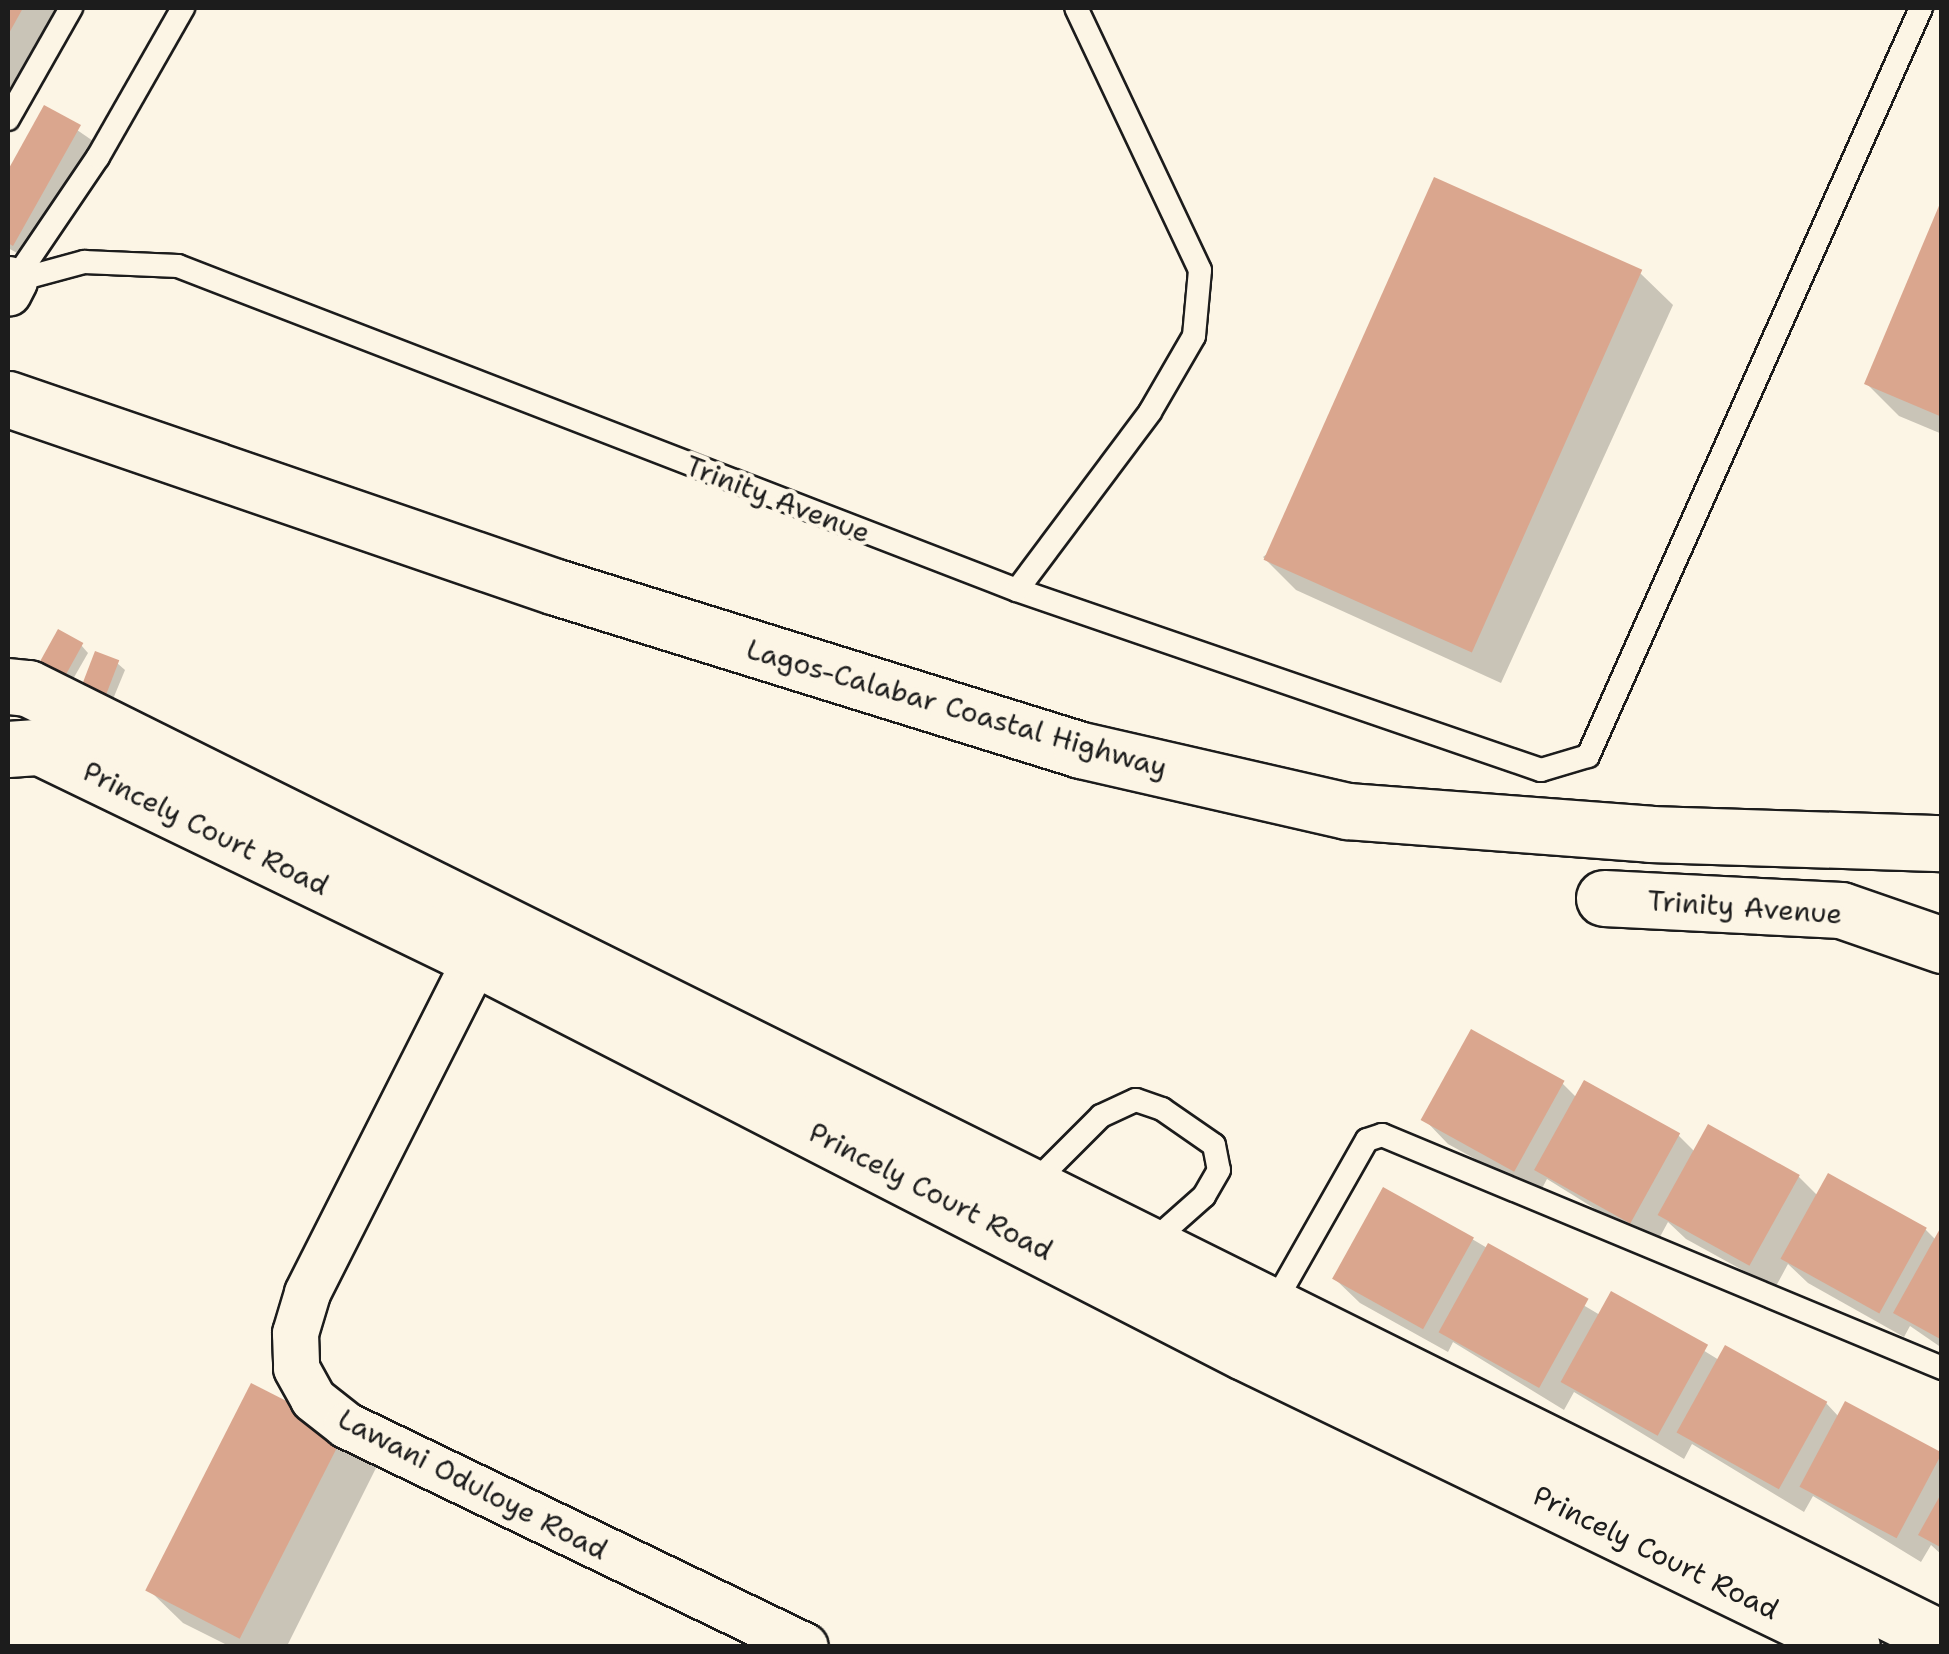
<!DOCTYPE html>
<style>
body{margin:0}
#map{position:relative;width:1949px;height:1654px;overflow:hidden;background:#fcf5e5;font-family:"Shantell Sans",sans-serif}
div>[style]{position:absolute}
.shadow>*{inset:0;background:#0003}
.building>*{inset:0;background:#daa68e;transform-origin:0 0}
.roads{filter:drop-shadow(2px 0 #1c1c1c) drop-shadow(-2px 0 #1c1c1c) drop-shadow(0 2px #1c1c1c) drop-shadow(0 -2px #1c1c1c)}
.lane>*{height:22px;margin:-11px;padding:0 11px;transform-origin:11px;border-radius:11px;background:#fcf5e5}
.street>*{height:45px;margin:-22.5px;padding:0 22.5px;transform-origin:22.5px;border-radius:22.5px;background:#fcf5e5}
.secondary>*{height:55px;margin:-27.5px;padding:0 27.5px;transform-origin:27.5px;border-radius:27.5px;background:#fcf5e5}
.highway>*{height:55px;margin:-27.5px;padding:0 27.5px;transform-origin:27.5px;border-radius:27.5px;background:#fcf5e5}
span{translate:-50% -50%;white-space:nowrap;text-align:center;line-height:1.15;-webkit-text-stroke:9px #fcf5e5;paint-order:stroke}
.street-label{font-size:28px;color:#1c1c1c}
.frame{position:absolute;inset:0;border:10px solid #1c1c1c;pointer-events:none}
</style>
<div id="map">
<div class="shadow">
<div style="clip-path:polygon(8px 8px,74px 8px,8px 122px)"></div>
<div style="clip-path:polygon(45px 108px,96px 143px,30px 260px,8px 248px,8px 175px)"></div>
<div style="clip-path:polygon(1942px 207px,1942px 434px,1899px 416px,1867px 384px)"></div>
<div style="clip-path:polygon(1640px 273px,1673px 305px,1501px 683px,1296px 590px,1263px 557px)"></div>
<div style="clip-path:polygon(81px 645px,88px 653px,65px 693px,43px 680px)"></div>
<div style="clip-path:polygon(117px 663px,125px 670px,106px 716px,85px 707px)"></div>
<div style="clip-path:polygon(1562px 1083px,1577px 1098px,1678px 1135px,1695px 1152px,1799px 1177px,1818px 1196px,1926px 1230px,1936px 1240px,1942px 1230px,1942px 1348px,1910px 1326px,1904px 1337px,1808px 1283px,1788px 1264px,1775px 1288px,1686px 1239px,1668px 1222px,1655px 1246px,1547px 1179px,1539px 1194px,1448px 1144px,1424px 1119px)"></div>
<div style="clip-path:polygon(1472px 1239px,1600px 1315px,1612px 1294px,1719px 1360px,1826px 1403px,1839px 1417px,1846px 1404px,1942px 1456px,1942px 1555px,1931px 1545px,1921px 1562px,1813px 1496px,1804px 1512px,1692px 1444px,1684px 1459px,1574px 1392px,1564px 1410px,1453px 1342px,1448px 1352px,1360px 1303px,1335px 1279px)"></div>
<div style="clip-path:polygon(344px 1433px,377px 1466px,287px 1646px,229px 1646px,183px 1623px,150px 1591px)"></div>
</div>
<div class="building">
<div style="clip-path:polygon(8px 8px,23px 8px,8px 35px)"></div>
<div style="clip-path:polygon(44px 105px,81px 125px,13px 246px,8px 243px,8px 170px)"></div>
<div style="left:1434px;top:177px;width:228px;height:419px;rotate:24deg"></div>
<div style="clip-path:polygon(1941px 201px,1942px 201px,1942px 417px,1864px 384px)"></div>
<div style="left:58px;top:629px;width:29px;height:52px;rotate:29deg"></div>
<div style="left:95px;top:651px;width:26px;height:53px;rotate:21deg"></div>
<div style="left:1471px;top:1029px;width:107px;height:104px;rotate:29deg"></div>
<div style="left:1584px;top:1080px;width:110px;height:103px;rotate:29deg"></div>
<div style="left:1708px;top:1124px;width:105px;height:104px;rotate:29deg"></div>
<div style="left:1828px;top:1173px;width:113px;height:98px;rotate:29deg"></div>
<div style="left:1383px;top:1187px;width:104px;height:105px;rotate:29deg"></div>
<div style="clip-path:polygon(1942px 1225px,1942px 1340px,1893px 1313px)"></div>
<div style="left:1488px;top:1243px;width:115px;height:102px;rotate:29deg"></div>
<div style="left:1611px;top:1291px;width:111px;height:104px;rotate:29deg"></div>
<div style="left:1725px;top:1345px;width:117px;height:100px;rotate:29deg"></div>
<div style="left:251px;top:1383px;width:106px;height:233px;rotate:27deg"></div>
<div style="left:1845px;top:1401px;width:110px;height:97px;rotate:28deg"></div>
<div style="clip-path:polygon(1942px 1492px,1942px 1548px,1918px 1535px)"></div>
</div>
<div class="roads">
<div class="lane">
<div style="left:8px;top:119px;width:128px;rotate:-60.4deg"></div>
<div style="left:14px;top:281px;width:73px;rotate:-15.2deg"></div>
<div style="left:84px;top:262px;width:94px;rotate:2.4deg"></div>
<div style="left:178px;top:266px;width:899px;rotate:21.12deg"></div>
<div style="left:1017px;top:590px;width:554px;rotate:18.96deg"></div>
<div style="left:1541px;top:770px;width:49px;rotate:-16.6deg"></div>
<div style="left:1588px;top:756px;width:819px;rotate:-66deg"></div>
<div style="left:14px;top:281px;width:150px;rotate:-55.9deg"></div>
<div style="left:98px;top:157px;width:172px;rotate:-60.3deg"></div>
<div style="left:1017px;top:590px;width:222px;rotate:-53.2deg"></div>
<div style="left:1150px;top:412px;width:88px;rotate:-59.9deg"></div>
<div style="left:1194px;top:336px;width:66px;rotate:-84.8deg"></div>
<div style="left:1200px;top:270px;width:290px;rotate:-115.3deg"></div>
<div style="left:1031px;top:1186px;width:99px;rotate:-45deg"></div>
<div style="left:1101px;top:1116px;width:38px;rotate:-25deg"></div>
<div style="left:1136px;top:1100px;width:28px;rotate:19deg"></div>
<div style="left:1162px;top:1109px;width:63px;rotate:34.7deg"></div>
<div style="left:1214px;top:1145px;width:25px;rotate:79deg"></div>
<div style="left:1219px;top:1170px;width:30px;rotate:120deg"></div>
<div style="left:1204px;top:1196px;width:72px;rotate:138.4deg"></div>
<div style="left:1272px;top:1307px;width:192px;rotate:-60.4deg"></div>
<div style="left:1367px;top:1140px;width:16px;rotate:-18deg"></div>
<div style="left:1382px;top:1135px;width:607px;rotate:22.59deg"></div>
</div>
<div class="street">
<div style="left:8px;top:279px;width:6px;rotate:18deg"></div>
<div style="left:14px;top:281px;width:13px;rotate:117deg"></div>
<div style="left:476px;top:958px;width:375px;rotate:116.8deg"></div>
<div style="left:307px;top:1293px;width:42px;rotate:106.7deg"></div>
<div style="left:295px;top:1333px;width:35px;rotate:88deg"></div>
<div style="left:296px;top:1368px;width:35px;rotate:61deg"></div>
<div style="left:313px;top:1399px;width:42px;rotate:38.2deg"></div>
<div style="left:346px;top:1425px;width:509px;rotate:25.71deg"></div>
</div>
<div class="secondary">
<div style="left:8px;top:686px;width:20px;rotate:6deg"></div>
<div style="left:28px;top:688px;width:2137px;rotate:26.42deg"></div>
<div style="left:8px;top:749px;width:32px;rotate:-4deg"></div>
<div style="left:40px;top:747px;width:484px;rotate:25.8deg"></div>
<div style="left:476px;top:958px;width:863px;rotate:27.16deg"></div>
<div style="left:1244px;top:1352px;width:675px;rotate:25.81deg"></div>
<div style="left:1604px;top:898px;width:237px;rotate:2.9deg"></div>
<div style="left:1841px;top:910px;width:107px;rotate:19.1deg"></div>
</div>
<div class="highway">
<div style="left:8px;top:399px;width:579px;rotate:18.94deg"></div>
<div style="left:556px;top:587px;width:550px;rotate:17.25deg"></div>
<div style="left:1081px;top:750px;width:273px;rotate:12.9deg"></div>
<div style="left:1347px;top:811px;width:304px;rotate:4.3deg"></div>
<div style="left:1650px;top:834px;width:292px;rotate:1.8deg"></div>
</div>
</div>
<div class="street-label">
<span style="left:778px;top:499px;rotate:21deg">Trinity Avenue</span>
<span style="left:957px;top:708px;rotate:16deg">Lagos-Calabar Coastal Highway</span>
<span style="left:206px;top:828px;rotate:26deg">Princely Court Road</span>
<span style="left:1745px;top:907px;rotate:4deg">Trinity Avenue</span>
<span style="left:931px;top:1191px;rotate:27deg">Princely Court Road</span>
<span style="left:473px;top:1484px;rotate:27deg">Lawani Oduloye Road</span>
<span style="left:1656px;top:1552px;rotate:26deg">Princely Court Road</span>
</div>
<div class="frame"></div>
</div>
